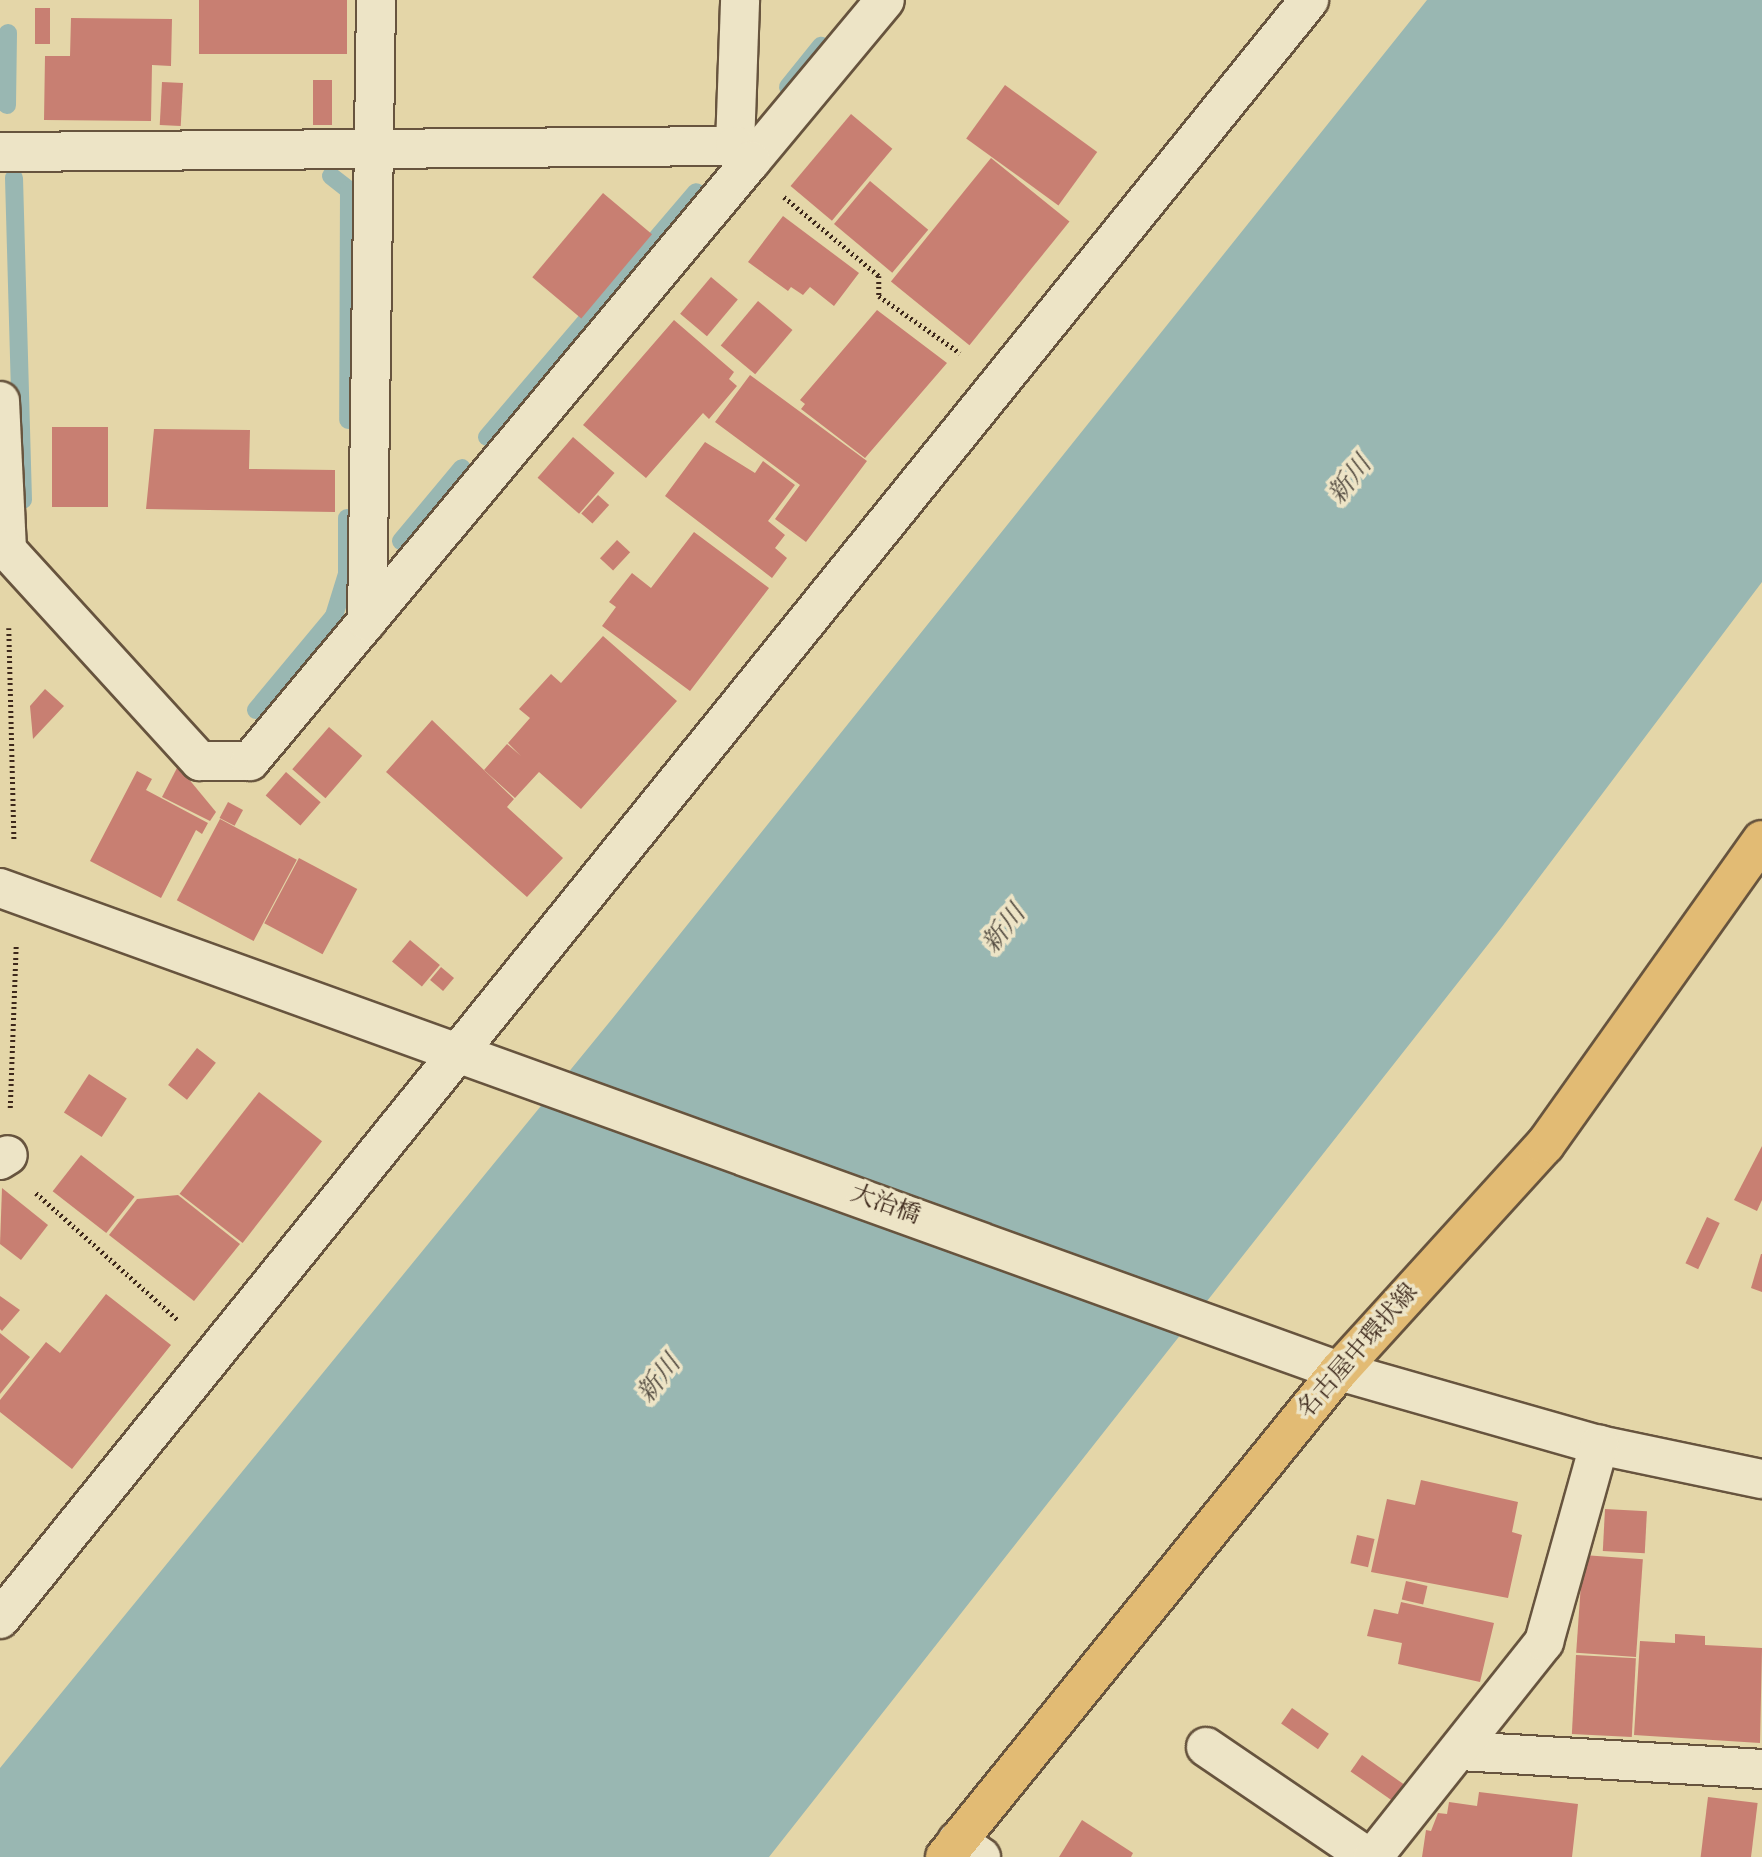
<!DOCTYPE html>
<meta charset="utf-8">
<style>
body{margin:0}
#map{position:relative;width:1762px;height:1857px;overflow:hidden;background:#e4d6a8;font-family:Vollkorn,"Noto Serif JP",serif}
div>[style]{position:absolute}
.water>*{inset:0;background:#99b7b2}
.stream>*{height:18px;margin:-9px;padding:0 9px;transform-origin:9px;border-radius:9px;background:#99b7b2}
.building>*{inset:0;background:#c87f72;transform-origin:0 0}
.path>*{height:4.5px;margin-top:-2.25px;transform-origin:0;background:repeating-linear-gradient(90deg,#3d281b 0 2px,transparent 0 5.5px)}
.roads{filter:drop-shadow(2px 0 #67543e) drop-shadow(-2px 0 #67543e) drop-shadow(0 2px #67543e) drop-shadow(0 -2px #67543e)}
.minor>*{height:38px;margin:-19px;padding:0 19px;transform-origin:19px;border-radius:19px;background:#ede4c6}
.major>*{height:38px;margin:-19px;padding:0 19px;transform-origin:19px;border-radius:19px;background:#e2bb74}
span{translate:-50% -50%;white-space:nowrap;text-align:center;line-height:1.15;-webkit-text-stroke:7px #ede4c6;paint-order:stroke}
.street-label{font-size:24px;color:#3d281b}
.water-label{font-size:26px;color:#544c41;font-style:italic}
</style>
<div id="map">
<div class="water">
<div style="clip-path:polygon(1427px 0,1762px 0,1762px 582px,1501px 928px,769px 1857px,0 1857px,0 1768px,612px 1019px)"></div>
</div>
<div class="stream">
<div style="left:788px;top:87px;width:53px;rotate:-51.2deg"></div>
<div style="left:7px;top:105px;width:72px;rotate:-89.2deg"></div>
<div style="left:331px;top:176px;width:23px;rotate:38deg"></div>
<div style="left:349px;top:190px;width:230px;rotate:90.2deg"></div>
<div style="left:14px;top:178px;width:322px;rotate:88.4deg"></div>
<div style="left:487px;top:437px;width:322px;rotate:-49.5deg"></div>
<div style="left:401px;top:541px;width:95px;rotate:-50.1deg"></div>
<div style="left:256px;top:710px;width:122px;rotate:-50.3deg"></div>
<div style="left:334px;top:616px;width:44px;rotate:-72.8deg"></div>
<div style="left:347px;top:574px;width:56px;rotate:-90deg"></div>
</div>
<div class="building">
<div style="left:199px;top:0;width:148px;height:54px"></div>
<div style="left:35px;top:8px;width:15px;height:36px"></div>
<div style="clip-path:polygon(71px 18px,172px 19px,171px 66px,152px 65px,151px 121px,44px 120px,45px 56px,70px 56px)"></div>
<div style="left:313px;top:80px;width:19px;height:45px"></div>
<div style="left:162px;top:82px;width:21px;height:43px;rotate:3deg"></div>
<div style="left:1005px;top:85px;width:114px;height:66px;rotate:36deg"></div>
<div style="left:851px;top:114px;width:54px;height:94px;rotate:40deg"></div>
<div style="left:991px;top:158px;width:101px;height:159px;rotate:39deg"></div>
<div style="left:870px;top:181px;width:76px;height:56px;rotate:40deg"></div>
<div style="left:603px;top:193px;width:64px;height:110px;rotate:40deg"></div>
<div style="clip-path:polygon(783px 216px,859px 273px,834px 306px,810px 287px,803px 295px,791px 287px,788px 291px,748px 262px)"></div>
<div style="left:711px;top:277px;width:35px;height:48px;rotate:40deg"></div>
<div style="left:758px;top:301px;width:45px;height:58px;rotate:40deg"></div>
<div style="clip-path:polygon(877px 310px,947px 363px,865px 458px,801px 409px,805px 404px,800px 400px)"></div>
<div style="clip-path:polygon(674px 320px,734px 372px,729px 379px,737px 386px,709px 419px,703px 413px,646px 478px,583px 425px)"></div>
<div style="clip-path:polygon(750px 375px,867px 461px,806px 542px,775px 519px,800px 485px,715px 422px)"></div>
<div style="left:52px;top:427px;width:56px;height:80px"></div>
<div style="clip-path:polygon(154px 429px,250px 430px,249px 469px,335px 470px,335px 512px,146px 509px)"></div>
<div style="left:573px;top:437px;width:55px;height:54px;rotate:41deg"></div>
<div style="clip-path:polygon(705px 442px,755px 473px,763px 461px,795px 485px,768px 521px,785px 535px,775px 548px,787px 558px,772px 578px,665px 496px)"></div>
<div style="left:598px;top:495px;width:15px;height:25px;rotate:42deg"></div>
<div style="clip-path:polygon(694px 532px,769px 588px,690px 691px,602px 626px,616px 607px,609px 602px,632px 573px,651px 588px)"></div>
<div style="left:617px;top:540px;width:18px;height:25px;rotate:43deg"></div>
<div style="clip-path:polygon(603px 636px,677px 701px,581px 809px,539px 772px,515px 798px,484px 770px,507px 744px,521px 756px,508px 743px,530px 718px,519px 709px,551px 674px,561px 683px)"></div>
<div style="clip-path:polygon(45px 689px,64px 706px,33px 739px,30px 706px)"></div>
<div style="clip-path:polygon(432px 720px,514px 799px,507px 807px,563px 858px,527px 897px,386px 772px)"></div>
<div style="left:329px;top:727px;width:44px;height:56px;rotate:41deg"></div>
<div style="clip-path:polygon(178px 766px,216px 812px,210px 821px,162px 797px)"></div>
<div style="clip-path:polygon(137px 771px,152px 779px,146px 790px,208px 823px,202px 834px,196px 830px,161px 898px,90px 861px)"></div>
<div style="left:286px;top:772px;width:46px;height:31px;rotate:41deg"></div>
<div style="left:228px;top:802px;width:17px;height:18px;rotate:28deg"></div>
<div style="left:220px;top:819px;width:87px;height:92px;rotate:28deg"></div>
<div style="left:299px;top:858px;width:66px;height:74px;rotate:28deg"></div>
<div style="left:410px;top:940px;width:39px;height:28px;rotate:40deg"></div>
<div style="left:441px;top:967px;width:17px;height:17px;rotate:40deg"></div>
<div style="left:197px;top:1048px;width:24px;height:47px;rotate:38deg"></div>
<div style="left:89px;top:1074px;width:45px;height:46px;rotate:33deg"></div>
<div style="left:259px;top:1092px;width:80px;height:129px;rotate:38deg"></div>
<div style="clip-path:polygon(1762px 1146px,1762px 1200px,1757px 1211px,1734px 1200px)"></div>
<div style="left:81px;top:1155px;width:68px;height:46px;rotate:38deg"></div>
<div style="clip-path:polygon(2px 1188px,48px 1225px,21px 1260px,0 1244px)"></div>
<div style="clip-path:polygon(178px 1195px,240px 1244px,194px 1301px,109px 1235px,137px 1199px)"></div>
<div style="left:1707px;top:1217px;width:14px;height:51px;rotate:25deg"></div>
<div style="clip-path:polygon(1761px 1254px,1762px 1254px,1762px 1292px,1751px 1288px)"></div>
<div style="clip-path:polygon(106px 1294px,171px 1345px,72px 1469px,0 1412px,0 1400px,46px 1342px,60px 1353px)"></div>
<div style="clip-path:polygon(0 1296px,20px 1310px,2px 1331px,0 1329px)"></div>
<div style="clip-path:polygon(0 1333px,30px 1357px,0 1394px)"></div>
<div style="clip-path:polygon(1421px 1480px,1518px 1502px,1512px 1532px,1522px 1535px,1508px 1598px,1371px 1572px,1387px 1499px,1415px 1505px)"></div>
<div style="left:1605px;top:1509px;width:42px;height:42px;rotate:3deg"></div>
<div style="left:1357px;top:1535px;width:18px;height:29px;rotate:13deg"></div>
<div style="left:1583px;top:1555px;width:60px;height:98px;rotate:4deg"></div>
<div style="left:1406px;top:1581px;width:22px;height:19px;rotate:13deg"></div>
<div style="clip-path:polygon(1401px 1602px,1494px 1623px,1480px 1682px,1398px 1664px,1402px 1643px,1367px 1636px,1374px 1609px,1398px 1614px)"></div>
<div style="clip-path:polygon(1675px 1634px,1705px 1636px,1705px 1645px,1762px 1648px,1760px 1743px,1634px 1735px,1640px 1641px,1675px 1643px)"></div>
<div style="left:1576px;top:1655px;width:60px;height:79px;rotate:3deg"></div>
<div style="left:1292px;top:1708px;width:45px;height:19px;rotate:35deg"></div>
<div style="left:1362px;top:1755px;width:51px;height:20px;rotate:35deg"></div>
<div style="clip-path:polygon(1479px 1792px,1578px 1804px,1572px 1857px,1422px 1857px,1426px 1830px,1431px 1831px,1438px 1813px,1447px 1814px,1449px 1802px,1477px 1806px)"></div>
<div style="left:1708px;top:1797px;width:50px;height:61px;rotate:7deg"></div>
<div style="clip-path:polygon(1082px 1820px,1133px 1853px,1131px 1857px,1059px 1857px)"></div>
</div>
<div class="path">
<div style="left:784px;top:197px;width:124px;rotate:39.7deg"></div>
<div style="left:879px;top:276px;width:20px;rotate:90deg"></div>
<div style="left:879px;top:296px;width:99px;rotate:35.1deg"></div>
<div style="left:9px;top:628px;width:212px;rotate:88.6deg"></div>
<div style="left:10px;top:1108px;width:163px;rotate:-87.9deg"></div>
<div style="left:36px;top:1193px;width:191px;rotate:41.8deg"></div>
</div>
<div class="roads">
<div class="minor">
<div style="left:735px;top:146px;width:146px;rotate:-88deg"></div>
<div style="left:0;top:152px;width:735px;rotate:-0.47deg"></div>
<div style="left:735px;top:146px;width:22px;rotate:43deg"></div>
<div style="left:751px;top:161px;width:209px;rotate:-50.2deg"></div>
<div style="left:0;top:401px;width:149px;rotate:87.3deg"></div>
<div style="left:7px;top:550px;width:286px;rotate:47.6deg"></div>
<div style="left:200px;top:761px;width:50px"></div>
<div style="left:250px;top:761px;width:782px;rotate:-50.14deg"></div>
<div style="left:367px;top:621px;width:621px;rotate:-89.17deg"></div>
<div style="left:0;top:888px;width:1423px;rotate:19.84deg"></div>
<div style="left:1339px;top:1371px;width:270px;rotate:15.9deg"></div>
<div style="left:1599px;top:1445px;width:167px;rotate:11.8deg"></div>
<div style="left:0;top:1160px;width:9px;rotate:-32deg"></div>
<div style="left:0;top:1619px;width:2082px;rotate:-51.04deg"></div>
<div style="left:1206px;top:1747px;width:196px;rotate:34.2deg"></div>
<div style="left:1460px;top:1751px;width:303px;rotate:3.4deg"></div>
<div style="left:957px;top:1841px;width:29px;rotate:34deg"></div>
<div style="left:1373px;top:1857px;width:275px;rotate:-51.5deg"></div>
<div style="left:1544px;top:1642px;width:205px;rotate:-74.4deg"></div>
</div>
<div class="major">
<div style="left:945px;top:1857px;width:626px;rotate:-50.97deg"></div>
<div style="left:1339px;top:1371px;width:306px;rotate:-47.7deg"></div>
<div style="left:1545px;top:1145px;width:374px;rotate:-54.6deg"></div>
</div>
</div>
<div class="street-label">
<span style="left:885px;top:1206px;rotate:20deg">大治橋</span>
<span style="left:1359px;top:1352px;rotate:-49deg">名古屋中環状線</span>
</div>
<div class="water-label">
<span style="left:1351px;top:481px;rotate:-52deg">新川</span>
<span style="left:1005px;top:930px;rotate:-52deg">新川</span>
<span style="left:660px;top:1380px;rotate:-52deg">新川</span>
</div>
</div>
